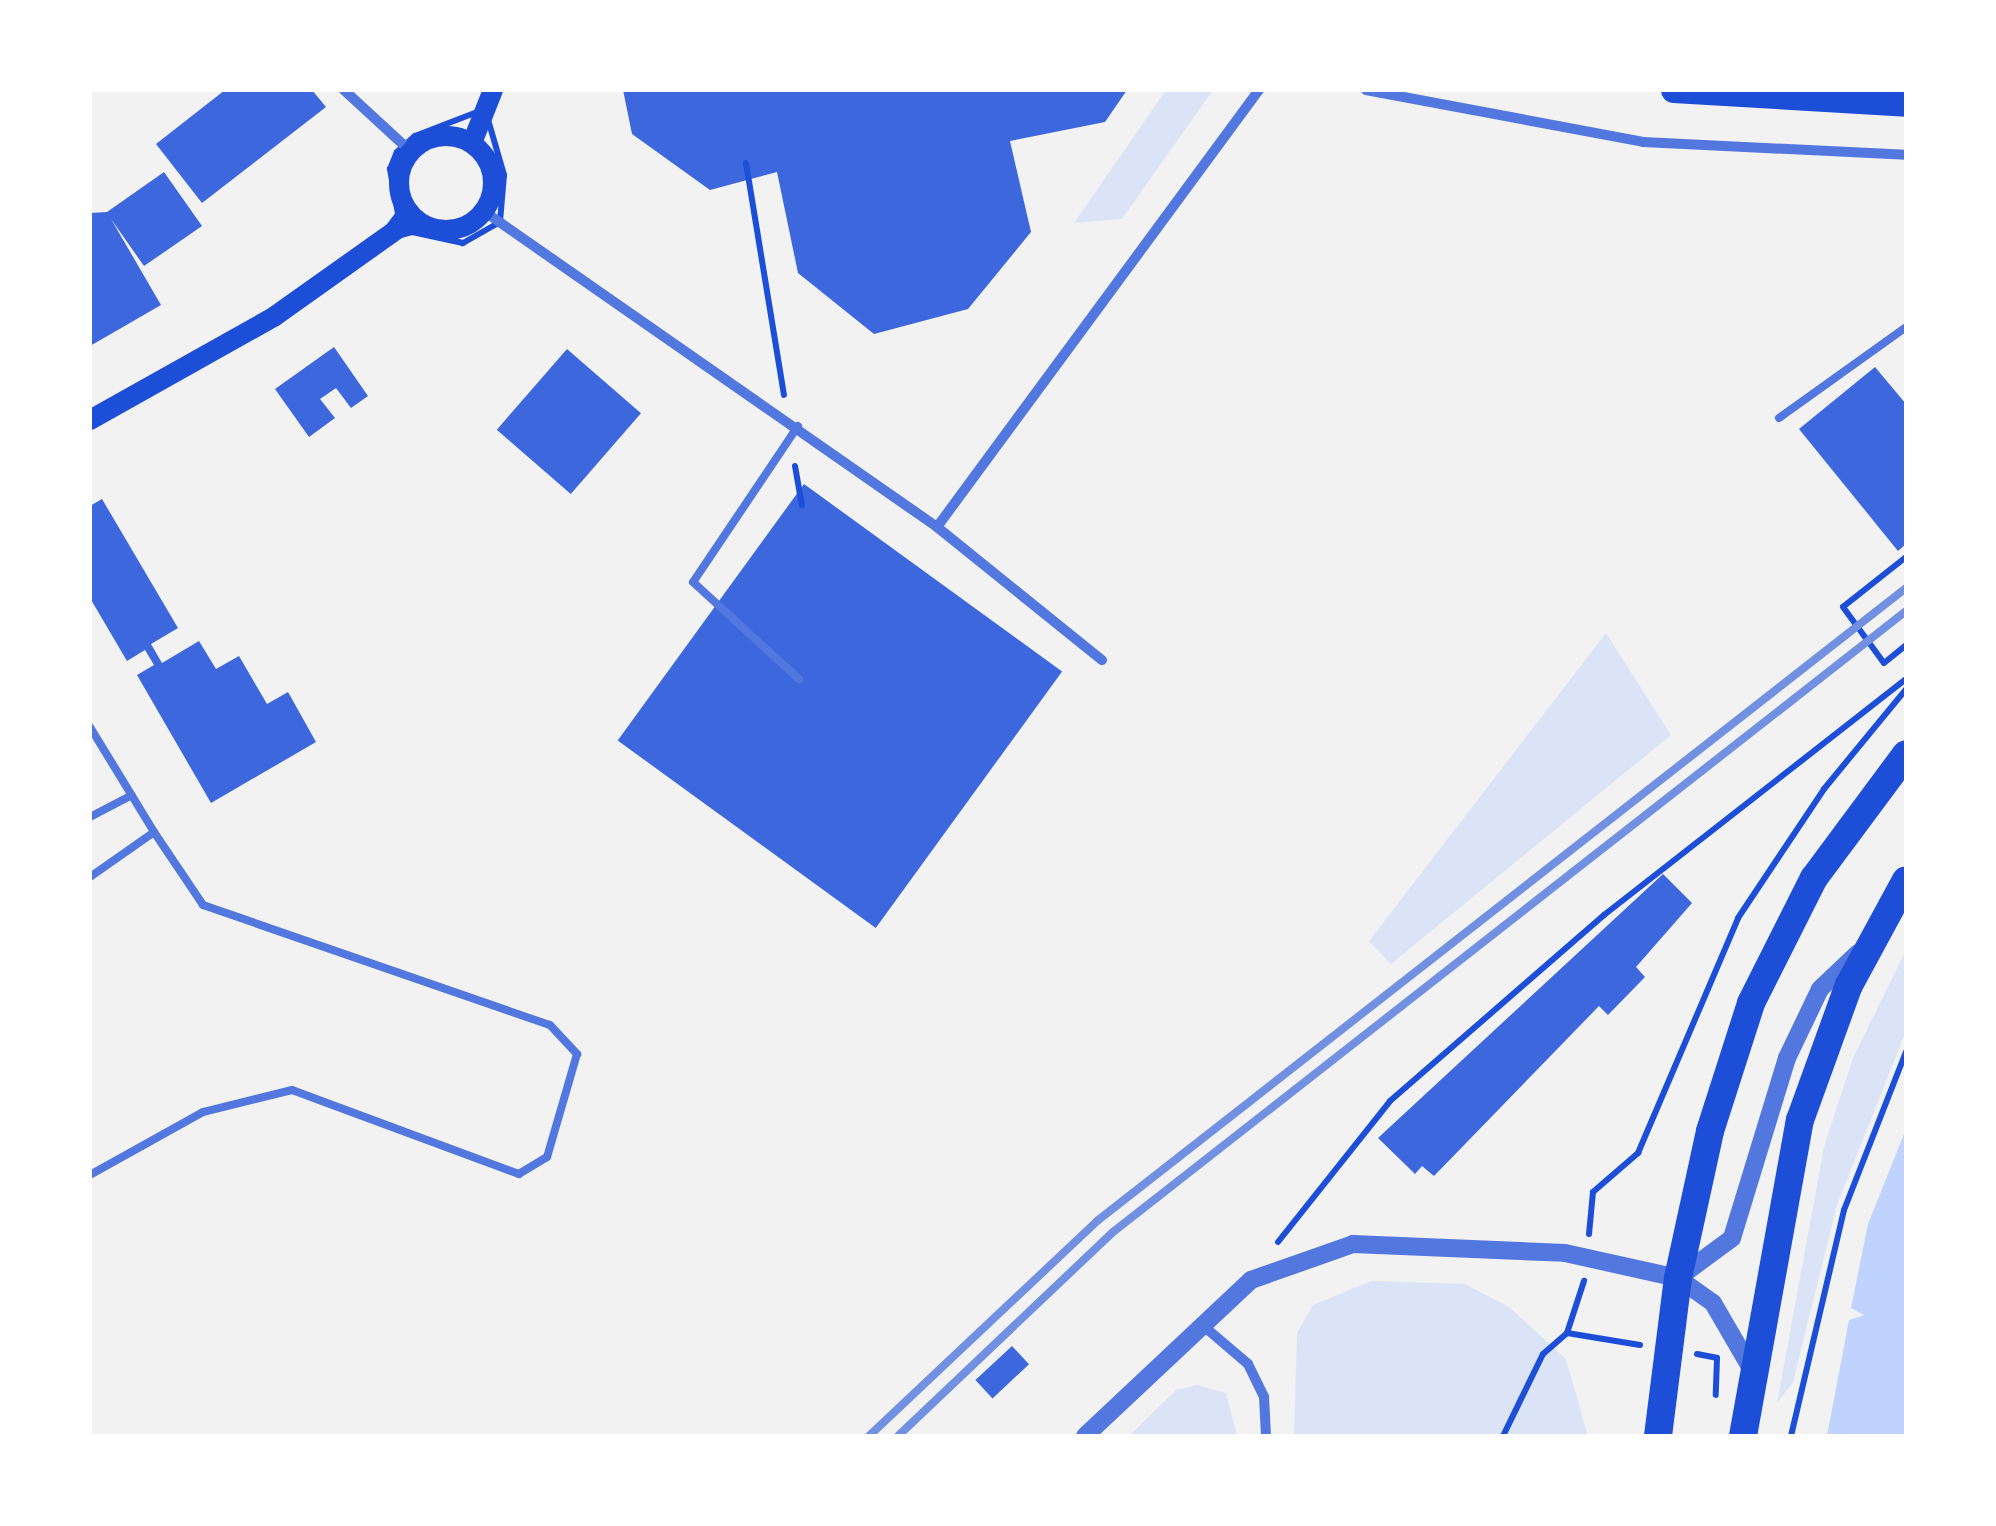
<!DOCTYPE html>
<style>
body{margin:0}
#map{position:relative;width:1996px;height:1526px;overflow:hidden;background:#f2f2f2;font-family:"Playfair Display",serif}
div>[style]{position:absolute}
.green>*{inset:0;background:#dbe4f7}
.water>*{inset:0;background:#bfd3fe}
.building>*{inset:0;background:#3d67dc;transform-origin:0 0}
.path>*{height:6px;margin:-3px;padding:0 3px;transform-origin:3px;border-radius:3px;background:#1d4ed8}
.service>*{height:8px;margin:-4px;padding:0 4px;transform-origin:4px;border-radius:4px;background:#5277de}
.minor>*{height:10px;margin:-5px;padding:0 5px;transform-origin:5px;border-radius:5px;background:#5277de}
.tertiary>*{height:18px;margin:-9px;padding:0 9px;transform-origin:9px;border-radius:9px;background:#5277de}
.secondary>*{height:20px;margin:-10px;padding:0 10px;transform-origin:10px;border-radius:10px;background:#1d4ed8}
.secondary>.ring{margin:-10px;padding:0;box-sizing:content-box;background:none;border:20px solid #1d4ed8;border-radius:50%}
.primary>*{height:25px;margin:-12.5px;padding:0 12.5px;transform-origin:12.5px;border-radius:12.5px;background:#1d4ed8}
.trunk>*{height:28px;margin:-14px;padding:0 14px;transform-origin:14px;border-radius:14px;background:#1d4ed8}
.rail>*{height:8px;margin:-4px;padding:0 4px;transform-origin:4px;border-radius:4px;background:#7290e2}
span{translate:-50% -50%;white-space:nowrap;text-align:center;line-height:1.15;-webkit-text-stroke:10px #fff;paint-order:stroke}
.frame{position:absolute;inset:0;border:92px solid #fff;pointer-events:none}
</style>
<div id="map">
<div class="green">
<div style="clip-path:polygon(1166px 90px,1213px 90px,1122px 219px,1074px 223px)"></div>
<div style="clip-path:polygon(1606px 633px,1671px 735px,1391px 964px,1369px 941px)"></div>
<div style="clip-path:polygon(1906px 950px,1906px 1031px,1837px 1205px,1793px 1382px,1777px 1403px,1824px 1147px,1853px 1058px)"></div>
<div style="clip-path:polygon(1371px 1281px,1465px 1284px,1509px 1307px,1566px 1359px,1588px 1436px,1294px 1436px,1297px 1333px,1313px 1305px)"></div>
<div style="clip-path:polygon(1197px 1385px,1226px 1393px,1237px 1436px,1131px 1434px,1176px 1390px)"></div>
</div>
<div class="water">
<div style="clip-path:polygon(1906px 1129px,1906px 1436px,1827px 1436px,1849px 1320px,1864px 1315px,1851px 1308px,1868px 1224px)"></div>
</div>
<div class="building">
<div style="clip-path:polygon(225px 90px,312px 90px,326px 107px,202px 203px,156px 144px)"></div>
<div style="clip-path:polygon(623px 90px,1127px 90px,1105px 122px,1010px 141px,1031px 232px,968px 309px,874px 334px,798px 273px,777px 172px,710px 190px,632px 134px)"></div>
<div style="clip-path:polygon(164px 172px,202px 226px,144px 266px,111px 219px,161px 305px,90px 346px,90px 213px,107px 212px)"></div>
<div style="clip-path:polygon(334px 347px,368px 396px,351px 408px,336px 388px,320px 399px,335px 418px,309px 437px,275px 389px)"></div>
<div style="left:567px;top:349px;width:98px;height:107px;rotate:41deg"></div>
<div style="clip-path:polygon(1875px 367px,1906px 404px,1906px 544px,1898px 551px,1799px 429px)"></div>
<div style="left:804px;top:484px;width:319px;height:317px;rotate:36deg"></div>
<div style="clip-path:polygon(102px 499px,178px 628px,151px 644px,162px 663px,199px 641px,216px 669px,239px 656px,267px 704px,288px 692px,316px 742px,211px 803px,137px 675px,154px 665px,145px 650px,127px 661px,90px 598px,90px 506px)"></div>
<div style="clip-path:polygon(1663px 874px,1692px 903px,1636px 967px,1645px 977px,1608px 1015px,1599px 1006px,1434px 1176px,1422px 1166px,1415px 1174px,1378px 1138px)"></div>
<div style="left:1012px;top:1346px;width:25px;height:50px;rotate:47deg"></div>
</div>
<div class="path">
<div style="left:485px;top:109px;width:69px;rotate:73.9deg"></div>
<div style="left:504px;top:175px;width:47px;rotate:94.9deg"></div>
<div style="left:500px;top:222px;width:43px;rotate:150.4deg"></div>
<div style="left:463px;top:243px;width:52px;rotate:-167.8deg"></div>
<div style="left:412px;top:232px;width:35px;rotate:165deg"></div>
<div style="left:378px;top:241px;width:34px;rotate:-53deg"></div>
<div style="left:398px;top:214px;width:46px;rotate:-100.1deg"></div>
<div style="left:390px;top:169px;width:18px;rotate:-68deg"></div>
<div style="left:397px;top:152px;width:24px;rotate:-42deg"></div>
<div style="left:415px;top:136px;width:75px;rotate:-21.1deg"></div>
<div style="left:746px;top:163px;width:235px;rotate:80.7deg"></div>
<div style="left:795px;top:466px;width:40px;rotate:80deg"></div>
<div style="left:1906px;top:557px;width:80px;rotate:141.6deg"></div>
<div style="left:1843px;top:607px;width:69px;rotate:53.8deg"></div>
<div style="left:1884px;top:663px;width:28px;rotate:-39deg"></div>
<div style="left:1589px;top:1234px;width:42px;rotate:-84.6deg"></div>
<div style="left:1593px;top:1192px;width:60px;rotate:-40.9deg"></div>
<div style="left:1638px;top:1153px;width:255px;rotate:-66.9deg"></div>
<div style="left:1738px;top:918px;width:155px;rotate:-56.3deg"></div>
<div style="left:1824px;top:789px;width:129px;rotate:-50.6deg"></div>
<div style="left:1278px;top:1242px;width:180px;rotate:-51.5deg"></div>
<div style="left:1390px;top:1101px;width:284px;rotate:-41deg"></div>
<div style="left:1604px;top:915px;width:383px;rotate:-38deg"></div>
<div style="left:1567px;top:1333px;width:74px;rotate:9.3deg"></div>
<div style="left:1697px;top:1354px;width:20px;rotate:11deg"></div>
<div style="left:1717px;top:1358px;width:37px;rotate:92deg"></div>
<div style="left:1503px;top:1436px;width:91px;rotate:-64deg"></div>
<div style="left:1543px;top:1354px;width:32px;rotate:-41deg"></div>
<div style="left:1567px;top:1333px;width:55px;rotate:-71.9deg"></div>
<div style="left:1791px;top:1436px;width:232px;rotate:-76.8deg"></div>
<div style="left:1844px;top:1210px;width:170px;rotate:-68.6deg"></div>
</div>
<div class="service">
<div style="left:1779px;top:418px;width:156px;rotate:-35.6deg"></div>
<div style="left:798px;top:426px;width:188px;rotate:123.9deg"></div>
<div style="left:693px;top:582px;width:144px;rotate:42.5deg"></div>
<div style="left:90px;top:727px;width:123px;rotate:58.6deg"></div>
<div style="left:90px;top:817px;width:47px;rotate:-27.6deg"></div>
<div style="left:90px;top:877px;width:78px;rotate:-35.1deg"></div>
<div style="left:154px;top:832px;width:88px;rotate:56.1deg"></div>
<div style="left:203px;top:905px;width:367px;rotate:19.1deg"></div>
<div style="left:550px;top:1025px;width:40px;rotate:47deg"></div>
<div style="left:577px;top:1054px;width:107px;rotate:106.2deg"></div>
<div style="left:547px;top:1157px;width:33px;rotate:149deg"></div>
<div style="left:519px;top:1174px;width:242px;rotate:-159.7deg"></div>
<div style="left:292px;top:1090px;width:92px;rotate:166.1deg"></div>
<div style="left:203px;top:1112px;width:129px;rotate:150.9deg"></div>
</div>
<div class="minor">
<div style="left:344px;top:90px;width:90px;rotate:42.7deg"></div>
<div style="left:1366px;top:90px;width:282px;rotate:10.6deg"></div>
<div style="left:1643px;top:142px;width:263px;rotate:2.8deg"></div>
<div style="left:485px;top:212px;width:551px;rotate:34.87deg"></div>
<div style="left:937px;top:527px;width:543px;rotate:-53.62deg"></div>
<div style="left:937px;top:527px;width:212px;rotate:38.9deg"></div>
<div style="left:1200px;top:1323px;width:63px;rotate:40.5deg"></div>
<div style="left:1248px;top:1364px;width:37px;rotate:64deg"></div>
<div style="left:1264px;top:1397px;width:39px;rotate:87deg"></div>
</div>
<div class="tertiary">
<div style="left:1678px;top:1278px;width:67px;rotate:-36.5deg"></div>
<div style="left:1732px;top:1238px;width:188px;rotate:-73deg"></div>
<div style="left:1787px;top:1058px;width:76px;rotate:-64.4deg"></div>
<div style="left:1820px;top:989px;width:52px;rotate:-43.5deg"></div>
<div style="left:1085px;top:1436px;width:228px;rotate:-43.2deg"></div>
<div style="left:1251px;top:1280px;width:108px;rotate:-19.4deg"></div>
<div style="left:1353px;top:1244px;width:212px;rotate:2.4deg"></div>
<div style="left:1565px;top:1253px;width:116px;rotate:12.5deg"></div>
<div style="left:1678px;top:1278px;width:43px;rotate:35.5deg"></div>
<div style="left:1713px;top:1303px;width:78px;rotate:59.8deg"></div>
</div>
<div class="secondary">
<div class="ring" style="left:399px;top:136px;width:74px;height:74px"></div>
<div style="left:472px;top:143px;width:57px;rotate:-68.4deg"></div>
<div style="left:90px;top:420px;width:212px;rotate:-29.3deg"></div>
<div style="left:275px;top:316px;width:169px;rotate:-35.4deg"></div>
</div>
<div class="primary">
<div style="left:1673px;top:90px;width:233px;rotate:3.4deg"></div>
</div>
<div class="trunk">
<div style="left:1658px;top:1436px;width:159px;rotate:-82.8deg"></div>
<div style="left:1678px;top:1278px;width:150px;rotate:-77.7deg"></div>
<div style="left:1710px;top:1131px;width:134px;rotate:-72.2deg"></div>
<div style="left:1751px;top:1003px;width:140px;rotate:-63.3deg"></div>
<div style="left:1814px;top:878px;width:154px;rotate:-53.4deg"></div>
<div style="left:1743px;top:1436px;width:321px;rotate:-79.8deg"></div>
<div style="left:1800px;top:1120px;width:144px;rotate:-70.1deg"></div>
<div style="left:1849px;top:985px;width:119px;rotate:-61.5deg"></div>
</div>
<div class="rail">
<div style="left:869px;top:1436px;width:313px;rotate:-43.3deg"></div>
<div style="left:1097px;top:1221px;width:1027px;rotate:-38.04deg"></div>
<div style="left:898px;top:1436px;width:296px;rotate:-43.5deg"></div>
<div style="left:1113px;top:1232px;width:1007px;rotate:-38.06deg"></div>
</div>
<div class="frame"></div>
</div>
